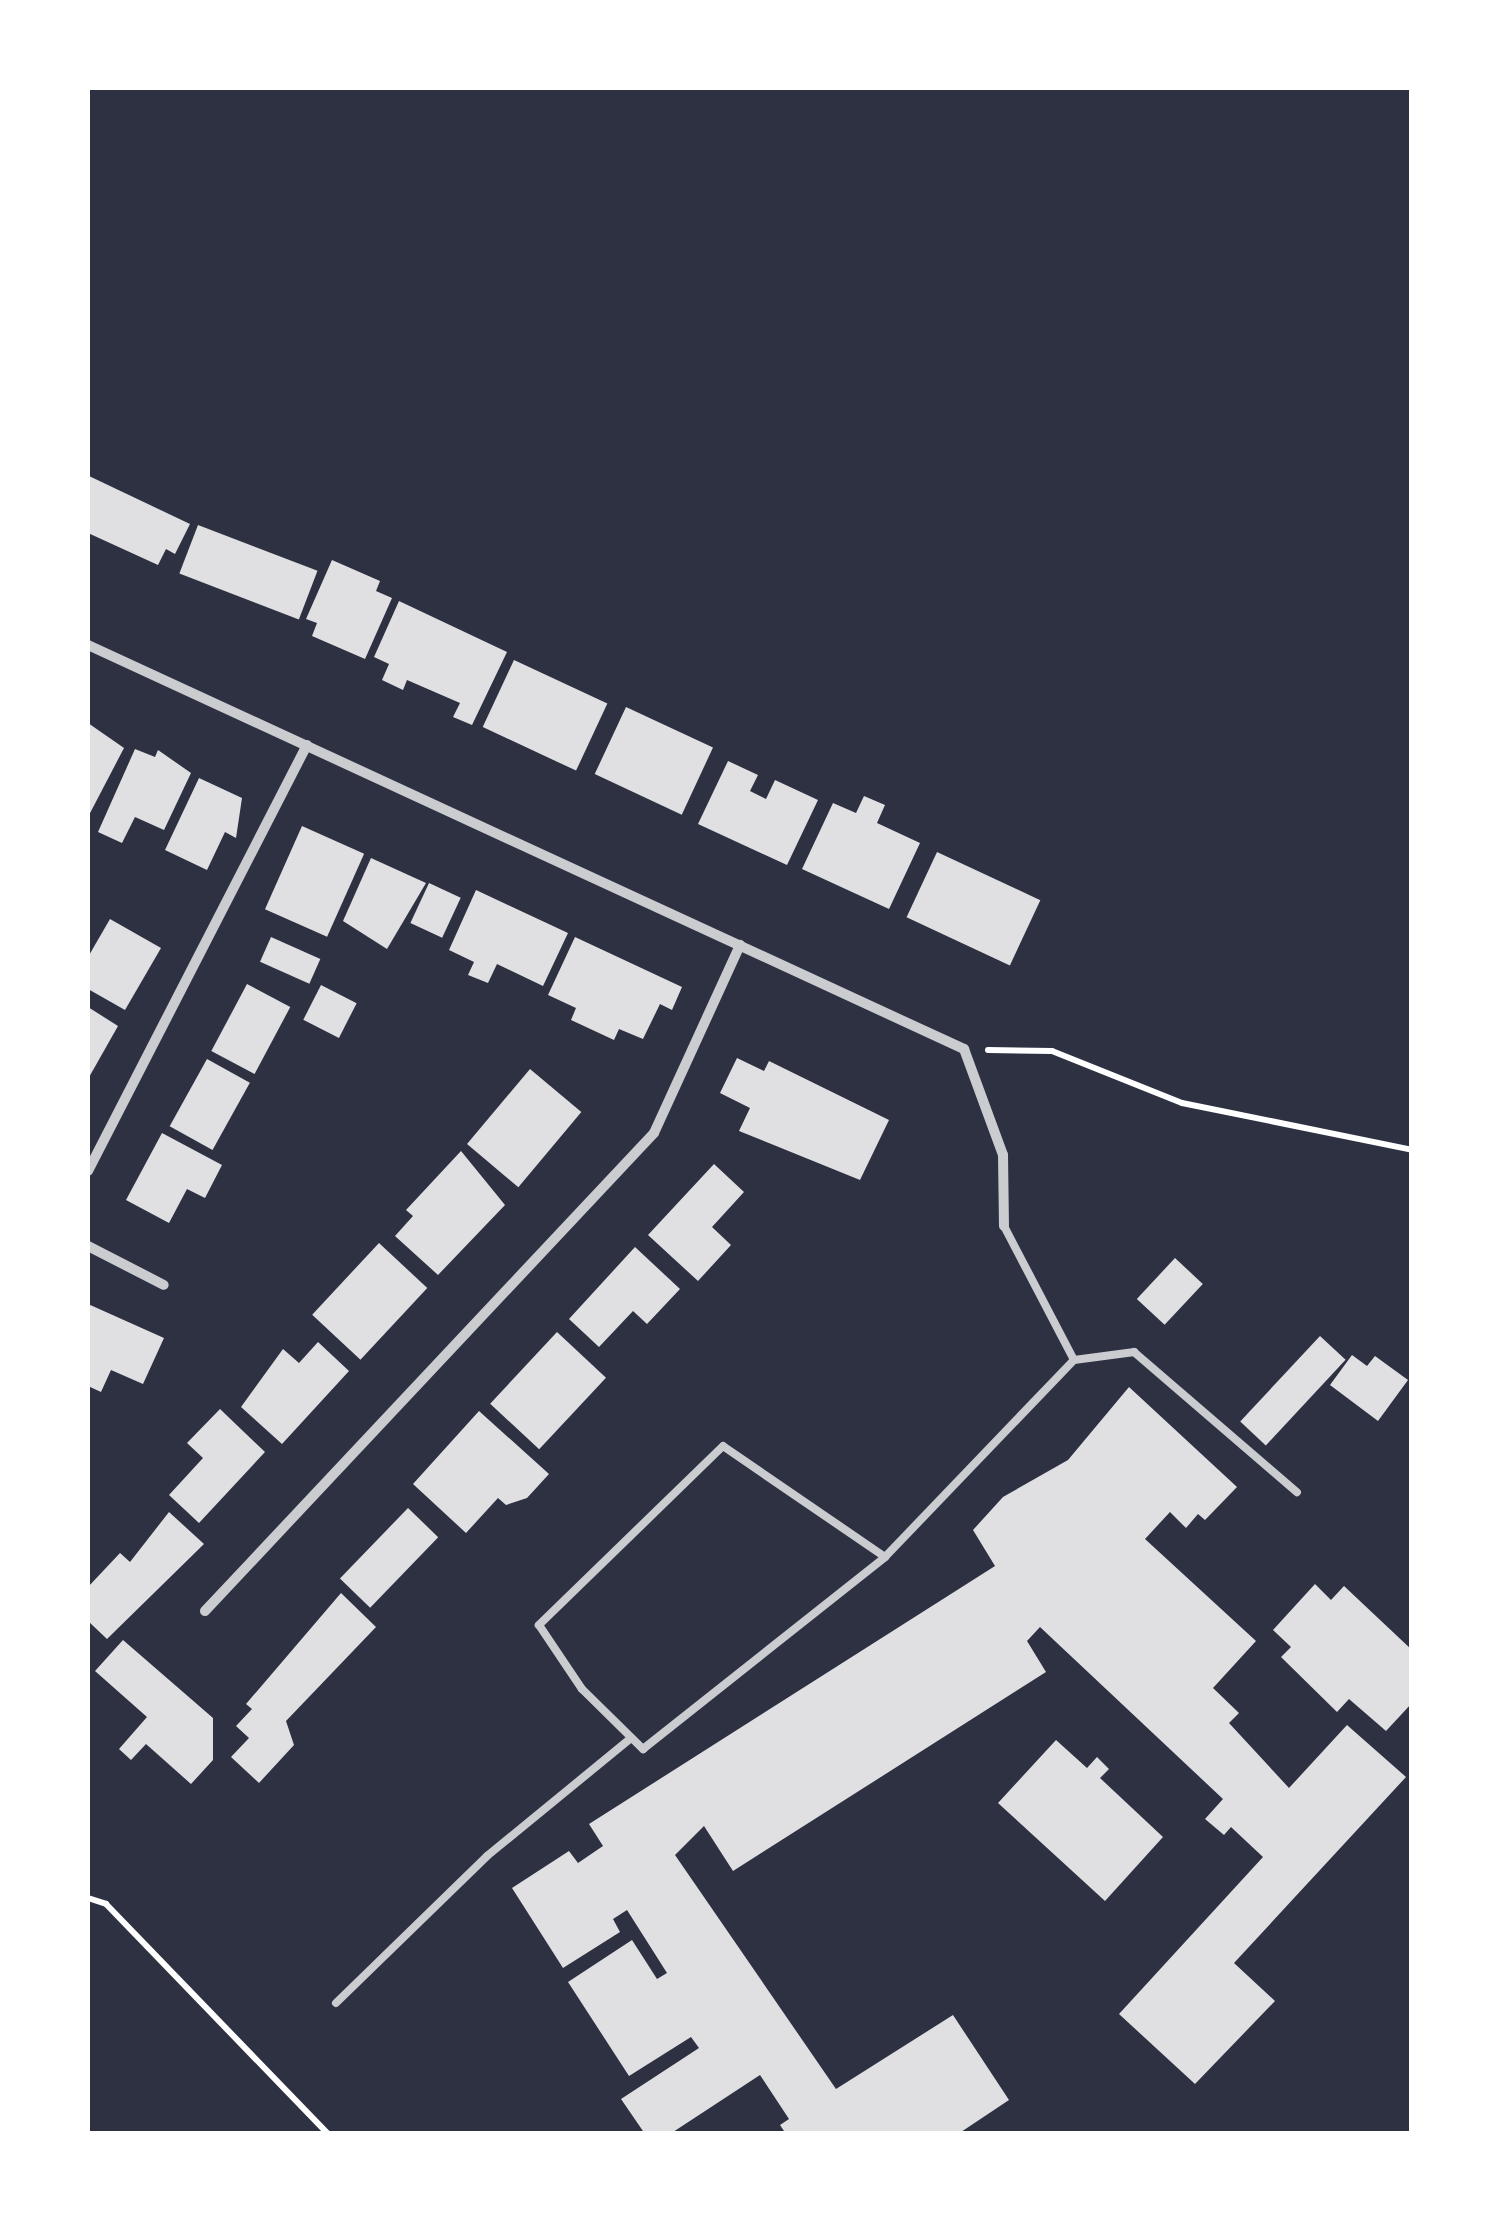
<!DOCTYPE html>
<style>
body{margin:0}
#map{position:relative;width:1499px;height:2221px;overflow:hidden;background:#2d3142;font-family:Manrope,sans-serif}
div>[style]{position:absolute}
.building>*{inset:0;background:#e0e0e3;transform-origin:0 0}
.path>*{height:6px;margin:-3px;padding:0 3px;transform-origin:3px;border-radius:3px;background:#fff}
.service>*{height:8px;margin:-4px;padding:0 4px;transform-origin:4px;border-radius:4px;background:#caccd0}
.minor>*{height:10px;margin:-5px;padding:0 5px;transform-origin:5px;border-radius:5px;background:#caccd0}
span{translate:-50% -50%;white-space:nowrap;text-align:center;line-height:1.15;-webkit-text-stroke:10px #fff;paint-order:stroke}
.frame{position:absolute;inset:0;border:90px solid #fff;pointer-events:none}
</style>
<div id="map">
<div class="building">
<div style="clip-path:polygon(89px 476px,190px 524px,175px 554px,166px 549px,158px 565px,88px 533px)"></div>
<div style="left:198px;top:525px;width:128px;height:52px;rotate:21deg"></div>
<div style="clip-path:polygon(332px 560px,380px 581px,376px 591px,392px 598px,365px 659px,312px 636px,317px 623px,306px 619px)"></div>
<div style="clip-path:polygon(399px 601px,507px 652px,472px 725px,453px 717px,460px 703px,407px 680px,403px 690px,382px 680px,389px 664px,374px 657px)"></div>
<div style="left:514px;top:660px;width:103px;height:74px;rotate:25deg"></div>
<div style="left:626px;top:707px;width:96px;height:74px;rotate:25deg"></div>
<div style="clip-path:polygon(88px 723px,124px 748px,88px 817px)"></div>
<div style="clip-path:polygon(135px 749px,155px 757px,158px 750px,191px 773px,164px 830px,135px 817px,122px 843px,98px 832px)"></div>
<div style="clip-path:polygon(728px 761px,758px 775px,750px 791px,766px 799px,775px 780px,818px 800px,787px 865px,698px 824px)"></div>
<div style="clip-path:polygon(199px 778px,242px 798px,236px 838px,225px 832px,207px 870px,165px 850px)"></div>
<div style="clip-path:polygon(864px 796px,885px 805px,877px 823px,920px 843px,889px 909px,802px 869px,833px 803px,856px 813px)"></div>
<div style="left:302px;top:826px;width:68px;height:91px;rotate:24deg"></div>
<div style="left:937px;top:852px;width:114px;height:72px;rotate:25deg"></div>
<div style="clip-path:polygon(371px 858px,426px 883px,387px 949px,343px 921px)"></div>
<div style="left:429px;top:883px;width:35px;height:44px;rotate:25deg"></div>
<div style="clip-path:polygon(476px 890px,568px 933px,543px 986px,497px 964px,488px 983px,468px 975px,474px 962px,449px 950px)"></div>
<div style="clip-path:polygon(110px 919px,161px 948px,125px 1010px,88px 989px,88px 957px)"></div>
<div style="left:271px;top:937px;width:54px;height:27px;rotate:24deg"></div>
<div style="clip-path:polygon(575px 937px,682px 987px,672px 1010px,660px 1004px,643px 1039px,619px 1029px,614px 1040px,571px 1020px,576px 1008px,548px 995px)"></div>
<div style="left:247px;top:984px;width:49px;height:76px;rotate:28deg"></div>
<div style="left:321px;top:985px;width:40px;height:39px;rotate:27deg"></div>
<div style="clip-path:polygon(88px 1007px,118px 1026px,88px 1079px)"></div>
<div style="clip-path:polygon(737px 1058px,764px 1071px,769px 1061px,889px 1120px,860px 1180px,739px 1131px,750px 1108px,720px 1093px)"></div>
<div style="left:207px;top:1059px;width:49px;height:77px;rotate:29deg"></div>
<div style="left:530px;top:1069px;width:67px;height:98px;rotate:40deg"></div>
<div style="clip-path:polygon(162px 1133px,222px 1165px,205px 1198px,187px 1189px,169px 1223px,126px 1200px)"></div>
<div style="clip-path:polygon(461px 1151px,505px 1205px,438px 1275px,395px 1236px,413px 1216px,406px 1210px)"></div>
<div style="clip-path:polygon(714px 1164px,744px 1192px,712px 1227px,731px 1245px,698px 1281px,648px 1235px)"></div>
<div style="left:379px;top:1243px;width:66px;height:98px;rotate:43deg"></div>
<div style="clip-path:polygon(635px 1247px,680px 1289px,647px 1324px,633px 1311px,599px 1347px,569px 1319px)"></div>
<div style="left:1175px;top:1258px;width:38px;height:56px;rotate:43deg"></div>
<div style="clip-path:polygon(88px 1304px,164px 1338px,143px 1384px,111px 1370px,101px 1392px,88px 1386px)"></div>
<div style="left:557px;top:1332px;width:67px;height:98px;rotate:43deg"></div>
<div style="left:1320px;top:1336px;width:35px;height:117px;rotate:43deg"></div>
<div style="clip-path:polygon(318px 1342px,349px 1371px,282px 1444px,241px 1407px,283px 1349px,299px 1363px)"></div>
<div style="clip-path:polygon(1352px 1355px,1367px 1366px,1375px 1356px,1408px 1380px,1378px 1421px,1330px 1385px)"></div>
<div style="clip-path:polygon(1129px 1387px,1237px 1487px,1205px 1520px,1198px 1514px,1186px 1528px,1170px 1512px,1145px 1539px,1256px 1641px,1213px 1688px,1239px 1713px,1229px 1723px,1289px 1788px,1347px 1725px,1406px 1777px,1234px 1963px,1275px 2001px,1195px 2084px,1119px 2014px,1263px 1857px,1231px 1827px,1224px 1835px,1205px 1819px,1223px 1799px,1040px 1627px,1027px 1641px,1046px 1672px,733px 1871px,704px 1826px,675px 1855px,836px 2089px,953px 2015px,1009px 2100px,958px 2134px,786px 2134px,780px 2125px,789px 2119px,760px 2075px,670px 2134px,645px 2134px,621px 2099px,699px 2048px,691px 2037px,629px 2076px,568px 1982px,632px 1940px,657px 1979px,667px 1973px,627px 1910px,613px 1919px,620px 1932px,563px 1968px,512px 1888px,569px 1851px,578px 1863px,603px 1846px,589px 1824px,995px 1566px,973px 1530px,1003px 1497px,1068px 1460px)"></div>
<div style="clip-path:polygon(220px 1409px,265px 1452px,199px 1523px,169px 1495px,203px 1458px,187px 1443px)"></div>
<div style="clip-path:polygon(479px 1411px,549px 1474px,527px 1498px,506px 1505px,498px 1498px,466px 1533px,413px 1484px)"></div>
<div style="left:408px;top:1508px;width:42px;height:98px;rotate:44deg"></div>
<div style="clip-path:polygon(169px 1512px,204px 1544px,107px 1639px,88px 1621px,88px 1587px,120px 1553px,130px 1562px)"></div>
<div style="clip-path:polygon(1315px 1584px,1331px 1600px,1344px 1586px,1412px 1650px,1412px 1703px,1386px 1731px,1349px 1699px,1337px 1712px,1281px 1657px,1291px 1647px,1273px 1630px)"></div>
<div style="clip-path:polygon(341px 1593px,376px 1627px,286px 1721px,294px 1745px,259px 1783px,231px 1757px,249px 1738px,236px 1726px,252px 1709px,246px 1704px)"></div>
<div style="clip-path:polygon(123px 1640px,213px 1718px,213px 1760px,191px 1784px,146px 1744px,131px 1760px,119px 1749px,147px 1717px,95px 1671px)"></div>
<div style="clip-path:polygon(1056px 1740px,1087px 1768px,1097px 1757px,1109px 1769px,1100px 1778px,1163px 1837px,1105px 1901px,998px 1803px)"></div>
</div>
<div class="path">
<div style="left:988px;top:1050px;width:64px;rotate:0.9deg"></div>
<div style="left:1052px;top:1051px;width:140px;rotate:21.8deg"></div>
<div style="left:1182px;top:1103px;width:235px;rotate:11.5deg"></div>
<div style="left:88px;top:1898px;width:19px;rotate:18deg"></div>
<div style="left:106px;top:1904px;width:320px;rotate:46deg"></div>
</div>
<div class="service">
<div style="left:1074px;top:1360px;width:61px;rotate:-7.6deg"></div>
<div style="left:1134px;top:1352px;width:215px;rotate:40.7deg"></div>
<div style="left:885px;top:1557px;width:196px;rotate:-145.6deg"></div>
<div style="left:723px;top:1446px;width:257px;rotate:135.8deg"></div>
<div style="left:539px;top:1625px;width:77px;rotate:56.1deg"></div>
<div style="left:582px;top:1689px;width:86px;rotate:44.5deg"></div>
<div style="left:643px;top:1749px;width:309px;rotate:-38.4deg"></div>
<div style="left:885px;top:1557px;width:273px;rotate:-46.2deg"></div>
<div style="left:1074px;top:1360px;width:151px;rotate:-117.6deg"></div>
<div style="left:336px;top:2003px;width:211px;rotate:-44.2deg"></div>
<div style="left:487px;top:1856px;width:186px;rotate:-39.3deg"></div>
</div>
<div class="minor">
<div style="left:88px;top:645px;width:965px;rotate:24.76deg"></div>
<div style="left:964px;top:1049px;width:113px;rotate:69.8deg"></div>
<div style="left:1003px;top:1155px;width:71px;rotate:89.2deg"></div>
<div style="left:88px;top:1171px;width:479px;rotate:-62.8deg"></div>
<div style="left:88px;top:1246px;width:85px;rotate:27.2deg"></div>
<div style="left:205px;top:1611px;width:656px;rotate:-46.79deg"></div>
<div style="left:654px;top:1133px;width:207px;rotate:-65.4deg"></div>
</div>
<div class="frame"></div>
</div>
